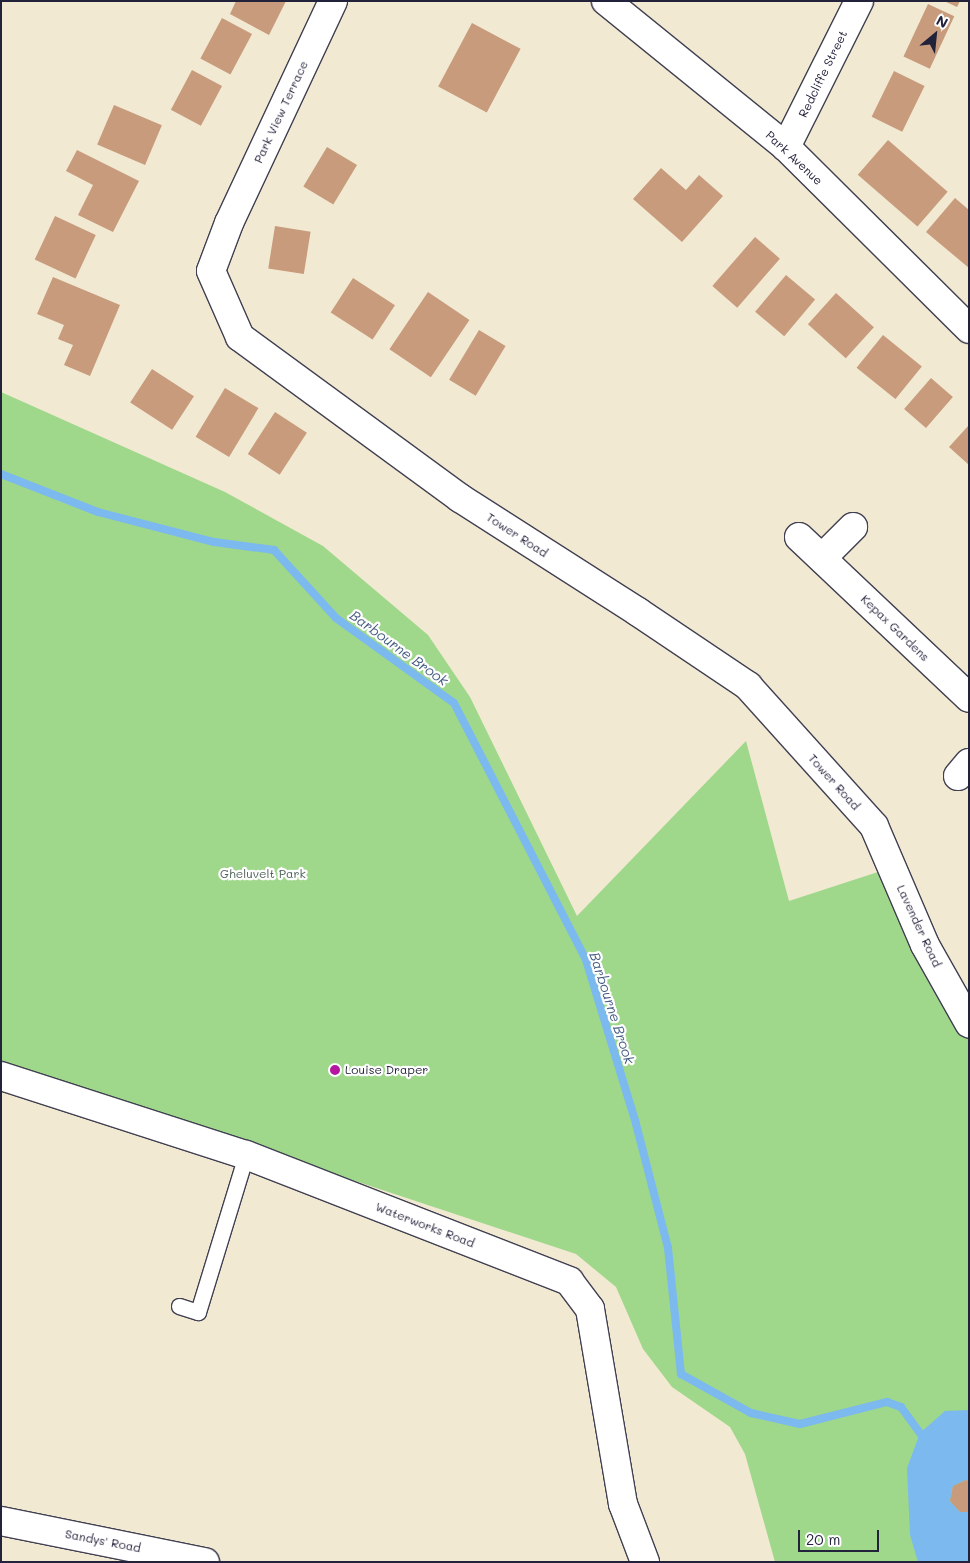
<!DOCTYPE html>
<style>
body{margin:0}
#map{position:relative;width:970px;height:1563px;overflow:hidden;background:#f1e9d2;font-family:Mali,sans-serif}
div>[style]{position:absolute}
.green>*{inset:0;background:#9fd88b}
.water>*{inset:0;background:#7cb9ee}
.stream>*{height:8px;margin:-4px;padding:0 4px;transform-origin:4px;border-radius:4px;background:#7cb9ee}
.building>*{inset:0;background:#c79b7c;transform-origin:0 0}
.roads{filter:drop-shadow(1px 0 #414052) drop-shadow(-1px 0 #414052) drop-shadow(0 1px #414052) drop-shadow(0 -1px #414052)}
.lane>*{height:15px;margin:-7.5px;padding:0 7.5px;transform-origin:7.5px;border-radius:7.5px;background:#fff}
.street>*{height:28px;margin:-14px;padding:0 14px;transform-origin:14px;border-radius:14px;background:#fff}
.dots>*{width:14px;height:14px;translate:-50% -50%;box-sizing:border-box;border:2px solid #fff;border-radius:50%}
span{translate:-50% -50%;white-space:nowrap;text-align:center;line-height:1.15;-webkit-text-stroke:4.5px #fff;paint-order:stroke}
.street-label{font-size:12px;color:#22223b}
.park-label{font-size:12px;color:#4e6257}
.poi-label{font-size:12px;color:#22223b}
.left{translate:0 -50%;text-align:left}
.water-label{font-size:14px;color:#465e83;font-style:italic}
.frame{position:absolute;inset:0;border:2px solid #22223b;pointer-events:none}
.north{position:absolute;left:910px;top:10px;width:50px;height:50px;-webkit-text-stroke:4px #fff;paint-order:stroke;rotate:28deg;font-size:14px;font-weight:700;line-height:20px;text-align:center;color:#22223b}
.north::after{content:'';display:block;margin:auto;width:18px;height:22px;background:#22223b;clip-path:polygon(50% 0,100% 100%,50% 72%,0 100%)}
.scale{position:absolute;left:798px;top:1530px;width:81px;height:22px;box-sizing:border-box;border:2px solid #22223b;border-top:0;padding-left:6px;font-size:15px;line-height:18px;white-space:nowrap;color:#22223b;-webkit-text-stroke:4px #fff;paint-order:stroke}
</style>
<div id="map">
<div class="green">
<div style="clip-path:polygon(1px 392px,225px 492px,323px 546px,428px 635px,470px 697px,577px 916px,746px 741px,789px 901px,881px 871px,969px 1039px,969px 1562px,775px 1562px,745px 1454px,730px 1427px,672px 1387px,643px 1349px,616px 1287px,576px 1254px,1px 1064px)"></div>
</div>
<div class="water">
<div style="clip-path:polygon(969px 1410px,969px 1481px,966px 1480px,953px 1486px,950px 1501px,960px 1512px,969px 1512px,969px 1562px,918px 1562px,910px 1535px,907px 1468px,920px 1433px,945px 1411px)"></div>
</div>
<div class="stream">
<div style="left:1px;top:474px;width:104px;rotate:21.4deg"></div>
<div style="left:98px;top:512px;width:120px;rotate:14.5deg"></div>
<div style="left:214px;top:542px;width:61px;rotate:7.6deg"></div>
<div style="left:274px;top:550px;width:92px;rotate:47.6deg"></div>
<div style="left:336px;top:618px;width:145px;rotate:35.8deg"></div>
<div style="left:454px;top:703px;width:289px;rotate:62.8deg"></div>
<div style="left:586px;top:960px;width:171px;rotate:73deg"></div>
<div style="left:636px;top:1124px;width:128px;rotate:75.5deg"></div>
<div style="left:668px;top:1248px;width:127px;rotate:84.1deg"></div>
<div style="left:681px;top:1374px;width:80px;rotate:29.1deg"></div>
<div style="left:751px;top:1413px;width:50px;rotate:12.7deg"></div>
<div style="left:800px;top:1424px;width:90px;rotate:-14.2deg"></div>
<div style="left:887px;top:1402px;width:15px;rotate:20deg"></div>
<div style="left:901px;top:1407px;width:41px;rotate:54deg"></div>
</div>
<div class="building">
<div style="clip-path:polygon(236px 1px,286px 1px,269px 35px,230px 14px)"></div>
<div style="clip-path:polygon(944px 1px,960px 1px,957px 7px)"></div>
<div style="left:928px;top:4px;width:29px;height:58px;rotate:25deg"></div>
<div style="left:222px;top:18px;width:34px;height:46px;rotate:28deg"></div>
<div style="left:472px;top:23px;width:55px;height:72px;rotate:28deg"></div>
<div style="left:192px;top:70px;width:34px;height:45px;rotate:28deg"></div>
<div style="left:894px;top:71px;width:34px;height:51px;rotate:26deg"></div>
<div style="left:114px;top:105px;width:52px;height:43px;rotate:23deg"></div>
<div style="left:888px;top:140px;width:79px;height:46px;rotate:41deg"></div>
<div style="left:327px;top:147px;width:35px;height:46px;rotate:31deg"></div>
<div style="clip-path:polygon(77px 150px,139px 181px,113px 232px,78px 215px,93px 185px,66px 171px)"></div>
<div style="clip-path:polygon(661px 168px,686px 190px,699px 175px,723px 196px,682px 242px,633px 199px)"></div>
<div style="clip-path:polygon(955px 198px,969px 210px,969px 268px,926px 232px)"></div>
<div style="left:55px;top:216px;width:45px;height:48px;rotate:25deg"></div>
<div style="left:275px;top:226px;width:36px;height:43px;rotate:9deg"></div>
<div style="left:755px;top:237px;width:33px;height:65px;rotate:41deg"></div>
<div style="left:786px;top:275px;width:38px;height:48px;rotate:40deg"></div>
<div style="clip-path:polygon(53px 277px,120px 305px,90px 376px,64px 365px,73px 345px,58px 339px,64px 325px,37px 314px)"></div>
<div style="left:353px;top:278px;width:50px;height:41px;rotate:33deg"></div>
<div style="left:428px;top:292px;width:50px;height:69px;rotate:34deg"></div>
<div style="left:836px;top:293px;width:51px;height:42px;rotate:42deg"></div>
<div style="left:479px;top:330px;width:31px;height:58px;rotate:31deg"></div>
<div style="left:883px;top:335px;width:50px;height:42px;rotate:39deg"></div>
<div style="left:152px;top:369px;width:50px;height:40px;rotate:33deg"></div>
<div style="left:931px;top:378px;width:29px;height:41px;rotate:41deg"></div>
<div style="left:225px;top:388px;width:39px;height:57px;rotate:31deg"></div>
<div style="left:275px;top:412px;width:38px;height:50px;rotate:33deg"></div>
<div style="clip-path:polygon(969px 425px,969px 465px,949px 447px)"></div>
<div style="clip-path:polygon(966px 1480px,969px 1481px,969px 1512px,960px 1512px,950px 1501px,953px 1486px)"></div>
</div>
<div class="roads">
<div class="lane">
<div style="left:179px;top:1306px;width:20px;rotate:18deg"></div>
<div style="left:198px;top:1312px;width:164px;rotate:-73deg"></div>
</div>
<div class="street">
<div style="left:333px;top:1px;width:245px;rotate:115.1deg"></div>
<div style="left:229px;top:223px;width:51px;rotate:110.6deg"></div>
<div style="left:211px;top:271px;width:72px;rotate:66.3deg"></div>
<div style="left:240px;top:337px;width:273px;rotate:36.2deg"></div>
<div style="left:460px;top:498px;width:211px;rotate:32.6deg"></div>
<div style="left:638px;top:612px;width:133px;rotate:33.9deg"></div>
<div style="left:748px;top:686px;width:188px;rotate:48deg"></div>
<div style="left:874px;top:826px;width:129px;rotate:66.8deg"></div>
<div style="left:925px;top:945px;width:90px;rotate:60.6deg"></div>
<div style="left:606px;top:1px;width:232px;rotate:39deg"></div>
<div style="left:786px;top:147px;width:258px;rotate:44.8deg"></div>
<div style="left:786px;top:147px;width:163px;rotate:-63.4deg"></div>
<div style="left:799px;top:537px;width:234px;rotate:43.4deg"></div>
<div style="left:822px;top:558px;width:44px;rotate:-45deg"></div>
<div style="left:958px;top:776px;width:17px;rotate:-50deg"></div>
<div style="left:1px;top:1076px;width:257px;rotate:17.9deg"></div>
<div style="left:246px;top:1155px;width:347px;rotate:21.3deg"></div>
<div style="left:569px;top:1281px;width:35px;rotate:53deg"></div>
<div style="left:590px;top:1309px;width:198px;rotate:80.4deg"></div>
<div style="left:623px;top:1504px;width:62px;rotate:69.2deg"></div>
<div style="left:1px;top:1521px;width:208px;rotate:11.4deg"></div>
</div>
</div>
<div class="dots">
<div style="left:335px;top:1070px;background:#b5179e"></div>
</div>
<div class="street-label">
<span style="left:823px;top:74px;rotate:-64deg">Redcliffe Street</span>
<span style="left:281px;top:112px;rotate:-65deg">Park View Terrace</span>
<span style="left:794px;top:158px;rotate:43deg">Park Avenue</span>
<span style="left:517px;top:535px;rotate:33deg">Tower Road</span>
<span style="left:895px;top:628px;rotate:44deg">Kepax Gardens</span>
<span style="left:834px;top:782px;rotate:48deg">Tower Road</span>
<span style="left:919px;top:926px;rotate:65deg">Lavender Road</span>
<span style="left:425px;top:1225px;rotate:21deg">Waterworks Road</span>
<span style="left:103px;top:1541px;rotate:11deg">Sandys' Road</span>
</div>
<div class="park-label">
<span style="left:263px;top:874px">Gheluvelt Park</span>
</div>
<div class="poi-label">
<span class="left" style="left:345px;top:1070px">Louise Draper</span>
</div>
<div class="water-label">
<span style="left:399px;top:648px;rotate:36deg">Barbourne Brook</span>
<span style="left:612px;top:1008px;rotate:72deg">Barbourne Brook</span>
</div>
<div class="frame"></div>
<div class="north">N</div>
<div class="scale">20 m</div>
</div>
